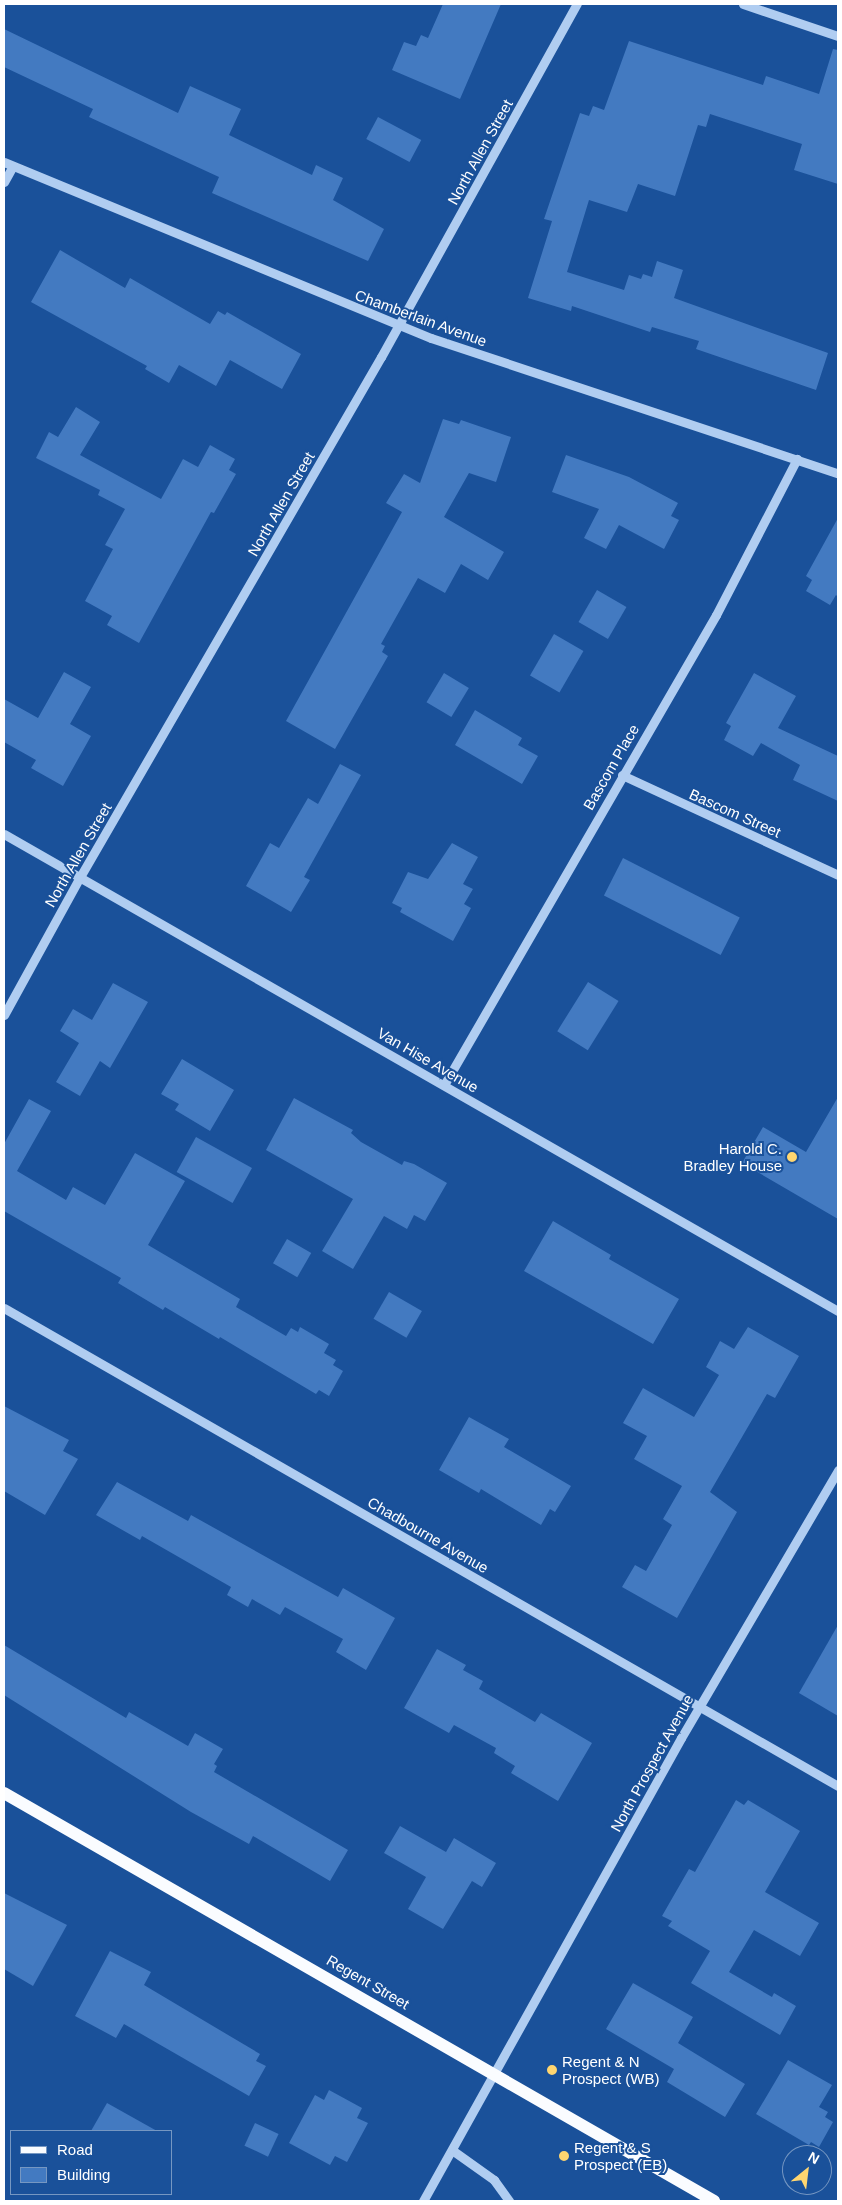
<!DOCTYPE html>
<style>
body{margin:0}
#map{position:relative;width:842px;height:2205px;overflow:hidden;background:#1a519a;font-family:Arial,sans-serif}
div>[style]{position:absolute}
.building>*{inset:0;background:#437ac1;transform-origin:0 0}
.minor>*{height:9px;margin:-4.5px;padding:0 4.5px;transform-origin:4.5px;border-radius:4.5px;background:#b0cdf1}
.major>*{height:12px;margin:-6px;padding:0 6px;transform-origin:6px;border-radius:6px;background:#fafcff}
.dots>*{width:14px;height:14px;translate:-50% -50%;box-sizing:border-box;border:2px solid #1a519a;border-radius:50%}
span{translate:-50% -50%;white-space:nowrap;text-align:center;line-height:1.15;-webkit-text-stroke:4px #1a519a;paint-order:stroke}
.street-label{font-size:15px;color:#fff}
.poi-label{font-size:15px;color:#fff}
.right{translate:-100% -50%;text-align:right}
.left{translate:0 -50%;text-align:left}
.frame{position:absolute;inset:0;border:5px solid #fff;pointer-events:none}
.legend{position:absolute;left:10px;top:2130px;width:162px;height:65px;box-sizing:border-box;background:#1a519a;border:1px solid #7697c2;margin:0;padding:6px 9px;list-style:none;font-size:15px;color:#fff}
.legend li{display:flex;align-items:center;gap:10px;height:25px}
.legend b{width:25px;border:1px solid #7697c2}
.north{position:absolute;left:782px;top:2145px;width:50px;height:50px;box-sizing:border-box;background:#1a519a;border:1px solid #7697c2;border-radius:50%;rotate:29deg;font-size:14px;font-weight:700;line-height:20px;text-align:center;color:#fff}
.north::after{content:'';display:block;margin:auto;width:18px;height:22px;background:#ffd670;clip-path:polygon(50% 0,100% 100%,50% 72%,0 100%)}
</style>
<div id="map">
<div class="building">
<div style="clip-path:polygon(443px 4px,501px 4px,460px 99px,392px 70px,404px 42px,416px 46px,421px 35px,428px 38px)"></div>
<div style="clip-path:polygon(4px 29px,178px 113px,190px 86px,241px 109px,229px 135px,312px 175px,316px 165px,343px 178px,333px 200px,384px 229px,368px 261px,212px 193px,219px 177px,89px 117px,93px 109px,4px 67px)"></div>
<div style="clip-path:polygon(629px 41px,763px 85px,766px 76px,819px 94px,833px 49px,838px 50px,838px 184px,794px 170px,802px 144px,710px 114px,706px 127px,698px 125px,675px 196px,638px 184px,627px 212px,589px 200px,567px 272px,624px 290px,629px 275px,641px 279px,643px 274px,652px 277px,657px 261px,683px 270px,674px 298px,828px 353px,816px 390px,696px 349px,699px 341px,652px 327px,650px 332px,572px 306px,571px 311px,528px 298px,552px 221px,544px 219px,580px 113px,589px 116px,593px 106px,604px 110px)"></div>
<div style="left:378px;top:117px;width:49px;height:25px;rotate:28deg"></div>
<div style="clip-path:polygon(60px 250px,125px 288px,130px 278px,210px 324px,218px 311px,225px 315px,227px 312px,301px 354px,282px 389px,230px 360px,216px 386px,179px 365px,169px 383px,145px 369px,147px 366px,31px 302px)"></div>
<div style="clip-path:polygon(76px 407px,100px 422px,80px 455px,161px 499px,183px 459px,198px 467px,210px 445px,235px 459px,229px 470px,236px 474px,214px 513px,211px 512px,139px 643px,107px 625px,112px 616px,85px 601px,113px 549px,105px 545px,125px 509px,98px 495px,100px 490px,36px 458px,49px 432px,58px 437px)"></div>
<div style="clip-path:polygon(443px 419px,459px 424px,461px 420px,511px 437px,496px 482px,469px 473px,444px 517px,504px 552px,488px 580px,461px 564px,445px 593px,418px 578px,381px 644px,385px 646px,382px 652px,388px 656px,335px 749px,286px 721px,402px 512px,386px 503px,404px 474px,420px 483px)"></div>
<div style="clip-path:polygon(566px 455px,629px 477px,678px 503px,671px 516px,679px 520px,664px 549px,619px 525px,606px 549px,584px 538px,599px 509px,552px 492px)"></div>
<div style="clip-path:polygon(838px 518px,838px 597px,836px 595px,830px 605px,806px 591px,812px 580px,806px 576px)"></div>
<div style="left:597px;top:590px;width:34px;height:37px;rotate:30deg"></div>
<div style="left:554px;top:634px;width:34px;height:48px;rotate:30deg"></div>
<div style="clip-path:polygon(64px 672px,91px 687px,70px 724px,91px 736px,63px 786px,31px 768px,36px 760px,4px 742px,4px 699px,38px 718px)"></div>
<div style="left:444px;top:673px;width:29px;height:34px;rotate:31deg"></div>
<div style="clip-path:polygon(754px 673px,796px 696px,778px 728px,838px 756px,838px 801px,793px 780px,800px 765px,761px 743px,753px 756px,724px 740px,731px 726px,726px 723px)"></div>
<div style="clip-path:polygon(475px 710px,522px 738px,518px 745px,538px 756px,522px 784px,455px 745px)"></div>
<div style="clip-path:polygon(340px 764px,361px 775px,304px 877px,310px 880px,291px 912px,246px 886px,270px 843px,279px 848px,308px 798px,318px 804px)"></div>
<div style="clip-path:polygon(452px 843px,478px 857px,463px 884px,473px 889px,464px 904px,471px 908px,453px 941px,400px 912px,402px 908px,392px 903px,408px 872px,428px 879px)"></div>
<div style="left:623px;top:858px;width:131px;height:42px;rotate:27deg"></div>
<div style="left:588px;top:982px;width:36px;height:58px;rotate:32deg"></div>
<div style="clip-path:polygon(113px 983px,148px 1002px,110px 1068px,100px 1061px,80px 1096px,56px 1082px,79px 1043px,60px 1031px,73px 1009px,92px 1020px)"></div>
<div style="clip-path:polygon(182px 1059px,234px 1090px,210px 1131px,175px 1110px,179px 1104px,161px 1094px)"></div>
<div style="clip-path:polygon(838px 1097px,838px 1219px,742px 1163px,763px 1127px,806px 1152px)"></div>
<div style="clip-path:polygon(294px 1098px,353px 1130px,351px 1133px,361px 1142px,402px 1165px,404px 1161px,414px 1164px,447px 1183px,425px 1221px,414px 1215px,407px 1229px,384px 1216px,353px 1269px,322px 1251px,353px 1199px,266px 1150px)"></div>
<div style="clip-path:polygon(29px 1099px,51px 1111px,17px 1171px,66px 1200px,73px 1187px,105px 1205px,135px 1153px,185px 1181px,148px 1245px,240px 1299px,236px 1307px,286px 1336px,291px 1328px,298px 1332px,300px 1327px,329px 1344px,324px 1353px,336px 1360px,333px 1365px,343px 1371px,329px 1396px,319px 1390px,316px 1394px,220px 1337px,219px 1339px,165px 1307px,163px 1310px,118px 1283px,121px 1278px,4px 1211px,4px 1144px)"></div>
<div style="left:196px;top:1137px;width:64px;height:40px;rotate:29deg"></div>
<div style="clip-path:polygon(553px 1221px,611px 1255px,609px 1259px,679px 1299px,653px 1344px,524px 1271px)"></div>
<div style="left:287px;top:1239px;width:28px;height:28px;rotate:30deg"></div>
<div style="left:389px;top:1292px;width:38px;height:31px;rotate:30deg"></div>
<div style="clip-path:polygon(748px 1327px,799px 1356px,775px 1398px,767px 1394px,710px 1492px,737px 1512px,677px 1618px,622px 1587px,635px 1565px,646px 1571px,672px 1525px,663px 1519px,682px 1486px,634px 1459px,647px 1436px,623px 1423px,643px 1388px,694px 1417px,719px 1375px,706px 1367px,720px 1341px,734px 1349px)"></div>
<div style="clip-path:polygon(4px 1406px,69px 1440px,63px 1451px,78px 1459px,45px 1515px,4px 1491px)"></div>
<div style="clip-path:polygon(469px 1417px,509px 1439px,504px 1447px,571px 1486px,555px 1512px,550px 1509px,541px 1525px,481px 1489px,479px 1493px,439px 1470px)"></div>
<div style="clip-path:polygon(117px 1482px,188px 1521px,191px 1515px,338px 1597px,343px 1588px,395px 1618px,366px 1670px,336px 1652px,343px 1639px,285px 1607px,280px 1615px,252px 1599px,248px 1607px,227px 1595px,231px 1587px,142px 1536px,140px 1540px,96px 1515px)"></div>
<div style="clip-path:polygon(838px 1625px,838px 1716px,799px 1693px)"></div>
<div style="clip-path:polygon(4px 1645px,126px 1718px,129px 1712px,188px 1746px,195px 1733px,223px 1749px,214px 1764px,217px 1766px,214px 1772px,348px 1850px,330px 1881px,253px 1836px,249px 1844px,191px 1812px,4px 1695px)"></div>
<div style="clip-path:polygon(437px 1649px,466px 1665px,463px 1670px,483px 1681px,479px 1689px,535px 1722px,541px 1713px,592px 1743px,558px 1801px,511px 1773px,515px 1766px,494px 1753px,496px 1748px,454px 1725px,449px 1733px,404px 1708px)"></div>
<div style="clip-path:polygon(736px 1800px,744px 1805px,748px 1800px,800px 1831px,765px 1892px,819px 1923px,800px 1956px,754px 1930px,729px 1972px,772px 1997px,774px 1993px,796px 2006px,780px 2035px,691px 1983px,710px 1951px,668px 1926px,672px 1921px,662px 1916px,689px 1869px,695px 1872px)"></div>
<div style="clip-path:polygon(400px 1826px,446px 1852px,454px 1838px,496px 1863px,482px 1887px,472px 1881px,443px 1929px,408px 1909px,426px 1877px,384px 1853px)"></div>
<div style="clip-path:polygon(4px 1893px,67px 1925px,33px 1986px,4px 1969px)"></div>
<div style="clip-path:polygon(110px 1951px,151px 1972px,144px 1985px,260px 2054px,256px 2061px,266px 2066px,249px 2096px,124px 2024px,116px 2038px,75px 2016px)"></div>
<div style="clip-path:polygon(633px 1983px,693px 2017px,678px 2043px,745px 2084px,725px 2117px,667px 2082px,674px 2069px,606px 2029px)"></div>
<div style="clip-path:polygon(788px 2060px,832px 2085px,819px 2107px,828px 2112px,825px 2117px,833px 2122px,819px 2147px,811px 2142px,809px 2145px,756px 2114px)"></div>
<div style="clip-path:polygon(329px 2090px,362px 2108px,357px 2118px,368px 2123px,347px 2162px,335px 2156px,330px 2165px,289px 2143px,315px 2095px,324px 2100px)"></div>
<div style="clip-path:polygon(107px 2103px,157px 2131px,91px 2131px)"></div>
<div style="left:255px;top:2123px;width:26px;height:25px;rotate:25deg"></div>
</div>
<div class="minor">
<div style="left:743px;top:4px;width:100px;rotate:18.6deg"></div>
<div style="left:4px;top:162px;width:462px;rotate:22.4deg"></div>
<div style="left:431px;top:338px;width:429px;rotate:18.4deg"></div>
<div style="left:4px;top:182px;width:18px;rotate:-61deg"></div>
<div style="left:622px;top:775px;width:238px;rotate:24.8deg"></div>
<div style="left:4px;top:834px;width:961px;rotate:29.77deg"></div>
<div style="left:4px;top:1015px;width:158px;rotate:-61.2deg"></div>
<div style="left:80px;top:877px;width:601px;rotate:-59.94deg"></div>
<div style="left:381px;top:357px;width:404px;rotate:-61deg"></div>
<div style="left:444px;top:1085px;width:543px;rotate:-59.94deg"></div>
<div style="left:716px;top:615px;width:176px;rotate:-62.6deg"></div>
<div style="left:4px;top:1308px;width:961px;rotate:29.82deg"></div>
<div style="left:452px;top:2150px;width:52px;rotate:35.5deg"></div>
<div style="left:494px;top:2180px;width:26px;rotate:54deg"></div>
<div style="left:423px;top:2201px;width:530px;rotate:-60.87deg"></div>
<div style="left:681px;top:1738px;width:311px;rotate:-59.6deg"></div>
</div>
<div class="major">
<div style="left:4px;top:1793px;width:819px;rotate:29.88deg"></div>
</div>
<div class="dots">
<div style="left:792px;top:1157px;background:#ffd670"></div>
<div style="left:552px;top:2070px;background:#ffd670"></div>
<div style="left:564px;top:2156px;background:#ffd670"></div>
</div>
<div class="street-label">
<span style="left:480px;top:152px;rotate:-61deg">North Allen Street</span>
<span style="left:421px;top:318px;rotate:20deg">Chamberlain Avenue</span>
<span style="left:281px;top:504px;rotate:-60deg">North Allen Street</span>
<span style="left:611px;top:767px;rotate:-60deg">Bascom Place</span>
<span style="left:735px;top:813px;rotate:24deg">Bascom Street</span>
<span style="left:78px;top:855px;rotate:-60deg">North Allen Street</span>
<span style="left:428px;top:1060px;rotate:30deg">Van Hise Avenue</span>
<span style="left:428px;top:1535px;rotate:30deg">Chadbourne Avenue</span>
<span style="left:652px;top:1763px;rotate:-61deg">North Prospect Avenue</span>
<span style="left:368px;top:1982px;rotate:30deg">Regent Street</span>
</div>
<div class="poi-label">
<span class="right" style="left:782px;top:1157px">Harold C.<br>Bradley House</span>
<span class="left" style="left:562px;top:2070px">Regent &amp; N<br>Prospect (WB)</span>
<span class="left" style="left:574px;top:2156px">Regent &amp; S<br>Prospect (EB)</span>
</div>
<div class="frame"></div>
<ul class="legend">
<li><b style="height:6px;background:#fafcff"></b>Road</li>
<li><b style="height:14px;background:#437ac1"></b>Building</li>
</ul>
<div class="north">N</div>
</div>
